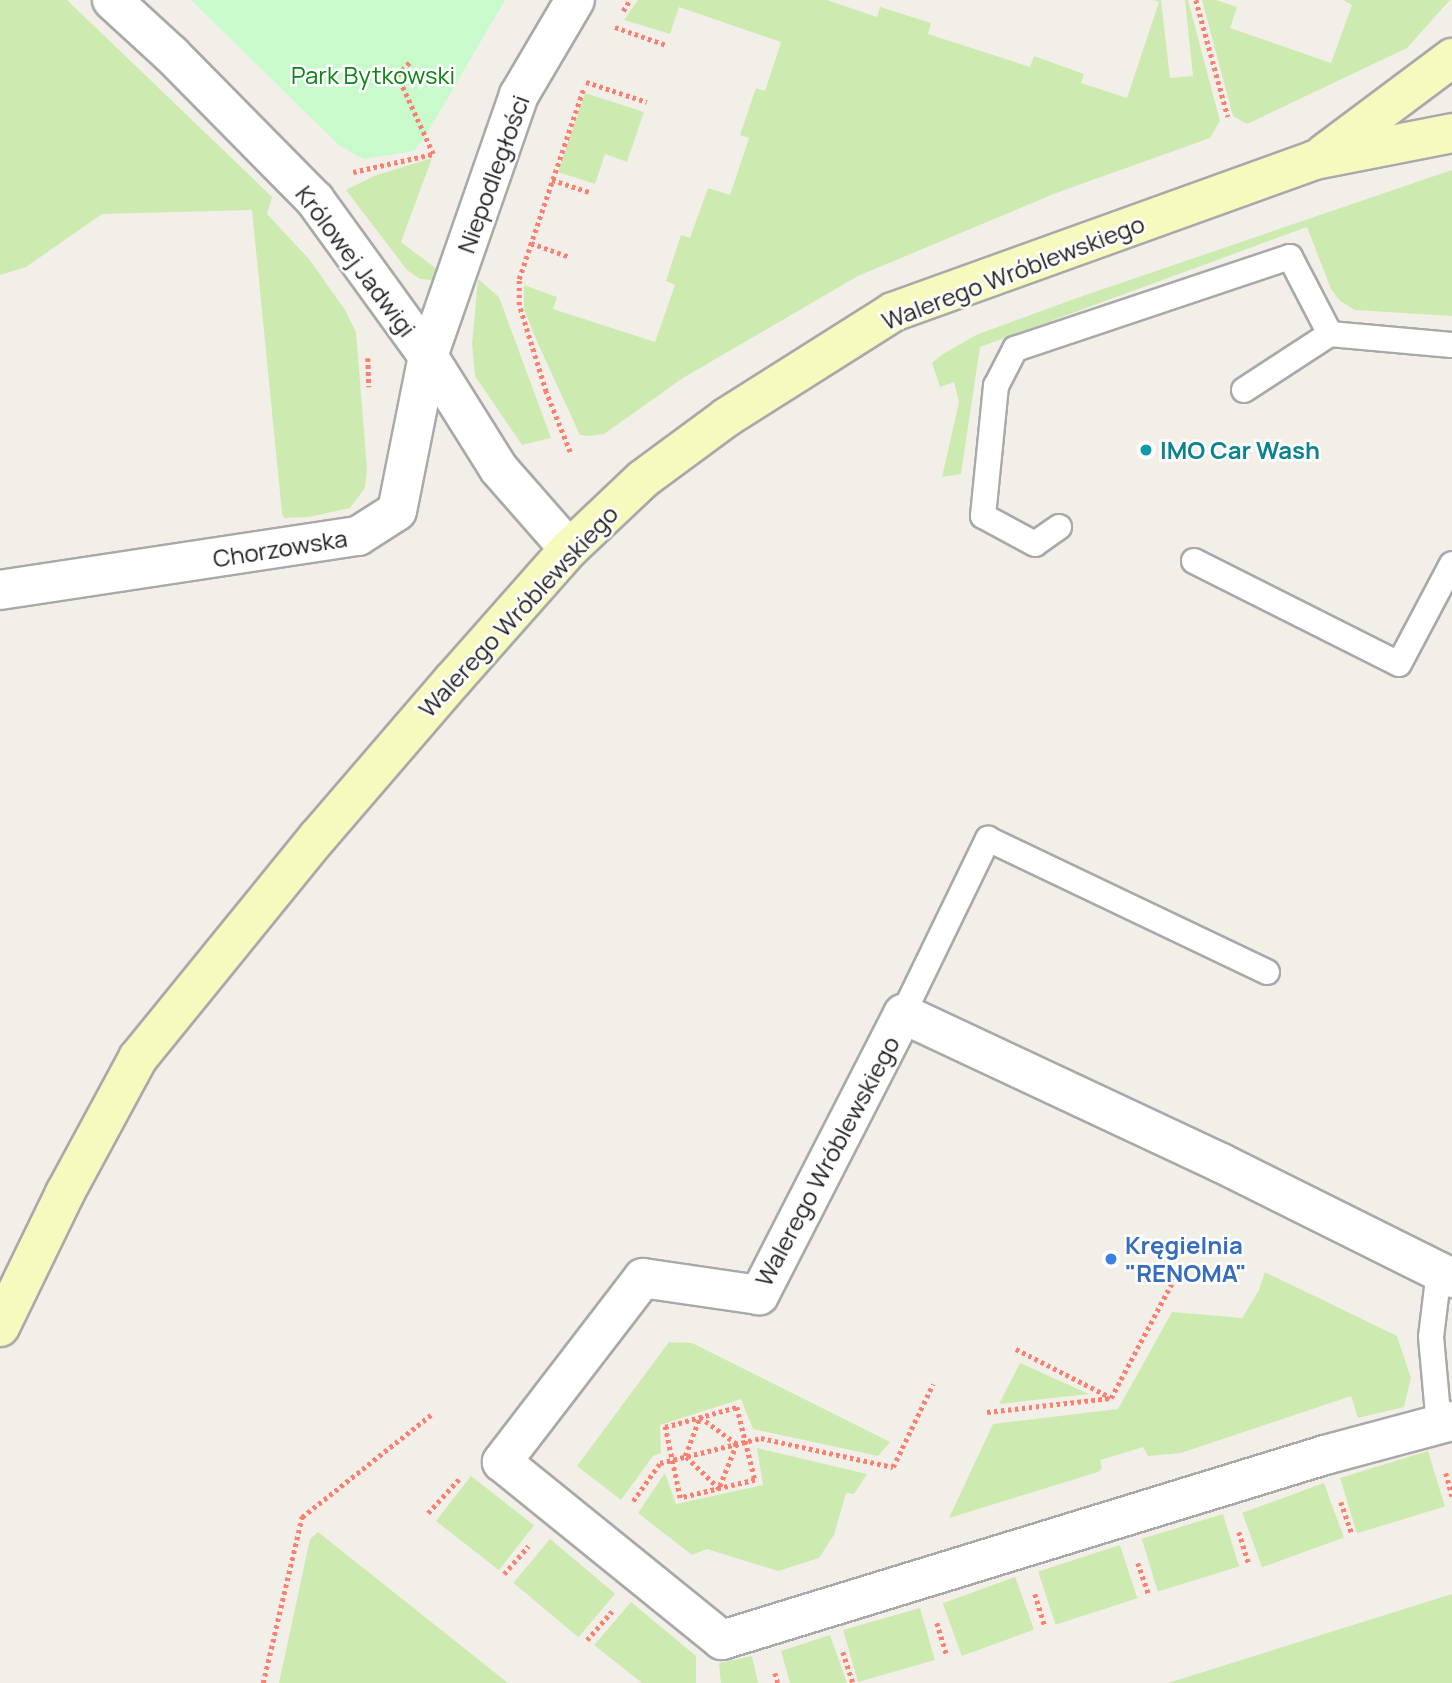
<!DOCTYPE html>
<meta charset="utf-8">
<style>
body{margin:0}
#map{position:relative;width:1452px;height:1683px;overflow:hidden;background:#f2efe9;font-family:Manrope,sans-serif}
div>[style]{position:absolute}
.grass>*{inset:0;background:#cdebb0;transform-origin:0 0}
.park>*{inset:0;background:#c8facc}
.path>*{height:4.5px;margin-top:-2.25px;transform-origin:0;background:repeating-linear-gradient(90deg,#fa8072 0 3.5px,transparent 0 7px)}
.roads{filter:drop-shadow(2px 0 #a9a9a9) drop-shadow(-2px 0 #a9a9a9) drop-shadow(0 2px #a9a9a9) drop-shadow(0 -2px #a9a9a9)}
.lane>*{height:24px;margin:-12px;padding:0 12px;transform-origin:12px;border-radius:12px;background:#fff}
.street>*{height:38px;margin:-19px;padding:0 19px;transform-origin:19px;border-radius:19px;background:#fff}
.secondary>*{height:38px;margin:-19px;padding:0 19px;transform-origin:19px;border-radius:19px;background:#f7fabf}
.dots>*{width:19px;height:19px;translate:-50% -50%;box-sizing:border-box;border:4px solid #fff;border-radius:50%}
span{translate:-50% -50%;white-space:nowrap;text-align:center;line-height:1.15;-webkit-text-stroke:5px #fff;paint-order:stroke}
.park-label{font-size:24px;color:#0c8416}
.street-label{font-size:24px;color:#222}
.culture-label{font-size:24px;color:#0d838f;font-weight:700}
.left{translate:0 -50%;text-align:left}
.shop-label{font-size:24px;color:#366cbe;font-weight:700}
</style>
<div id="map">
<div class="grass">
<div style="clip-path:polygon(0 0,67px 0,272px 197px,267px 214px,309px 259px,345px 310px,356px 332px,367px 469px,365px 488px,350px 508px,309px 517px,284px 518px,282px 513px,252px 210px,102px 214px,26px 267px,0 275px)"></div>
<div style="clip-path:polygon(638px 0,827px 0,877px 17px,880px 7px,931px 23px,928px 34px,1030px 67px,1034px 56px,1084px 74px,1081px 83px,1127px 98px,1159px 2px,1153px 0,1161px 0,1170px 78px,1193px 76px,1185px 0,1188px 0,1220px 121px,1210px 138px,1056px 193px,858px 276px,683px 378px,604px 434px,589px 436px,580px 435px,539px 346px,524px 309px,524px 285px,557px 297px,553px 309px,655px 342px,675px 285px,666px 281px,681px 235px,690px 238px,708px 188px,730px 195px,749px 138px,740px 135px,756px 88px,765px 91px,781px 42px,679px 7px,670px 34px,624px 20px)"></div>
<div style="clip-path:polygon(1202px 0,1216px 0,1237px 7px,1230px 28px,1331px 63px,1352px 5px,1343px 0,1450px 0,1407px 48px,1247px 124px,1233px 116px)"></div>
<div style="clip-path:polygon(585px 93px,644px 112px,627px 162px,605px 154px,595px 184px,558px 172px)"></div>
<div style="clip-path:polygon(432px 158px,401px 242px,438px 270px,432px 280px,420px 279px,407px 270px,346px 190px,374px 176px)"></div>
<div style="clip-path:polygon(1452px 170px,1452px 316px,1355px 310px,1340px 301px,1331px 289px,1307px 227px,980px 347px,961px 474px,942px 477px,959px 402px,954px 382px,940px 387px,932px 363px,943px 354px,976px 335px,1074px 299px)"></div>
<div style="clip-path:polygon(478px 279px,499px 297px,551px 438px,522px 445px,475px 376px,472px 344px)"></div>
<div style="clip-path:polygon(1265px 1272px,1397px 1336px,1411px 1378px,1404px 1407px,1358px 1418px,1351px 1396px,1181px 1453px,1148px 1456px,1143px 1447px,1100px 1460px,1102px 1468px,1098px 1472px,949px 1518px,993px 1424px,1118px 1409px,1172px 1312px,1242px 1318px,1259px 1290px)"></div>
<div style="clip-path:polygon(669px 1342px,692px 1343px,890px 1442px,878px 1456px,753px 1429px,741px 1399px,660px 1425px,661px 1453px,653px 1456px,621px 1500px,577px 1466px)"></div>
<div style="clip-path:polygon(1020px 1363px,1089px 1394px,999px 1404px)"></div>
<div style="clip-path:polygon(757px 1448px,867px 1474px,854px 1494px,846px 1493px,834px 1535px,819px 1558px,778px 1571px,707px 1549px,692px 1555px,638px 1513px,665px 1473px,676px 1504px,763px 1485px)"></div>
<div style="left:1428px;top:1451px;width:58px;height:92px;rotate:73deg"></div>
<div style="left:471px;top:1476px;width:80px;height:57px;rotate:38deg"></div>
<div style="left:1324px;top:1483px;width:58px;height:87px;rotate:70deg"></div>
<div style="left:1223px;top:1514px;width:55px;height:85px;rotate:73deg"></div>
<div style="clip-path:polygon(318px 1532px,508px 1683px,279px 1683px,310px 1539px)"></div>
<div style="left:550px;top:1539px;width:85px;height:57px;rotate:40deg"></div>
<div style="left:1120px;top:1545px;width:56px;height:86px;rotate:72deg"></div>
<div style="left:1015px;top:1577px;width:56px;height:77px;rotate:70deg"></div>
<div style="clip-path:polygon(1452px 1594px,1452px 1683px,1168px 1683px)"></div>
<div style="clip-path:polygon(631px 1602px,696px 1656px,696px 1683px,642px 1683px,594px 1645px)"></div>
<div style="left:920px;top:1608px;width:54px;height:80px;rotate:74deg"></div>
<div style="clip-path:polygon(830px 1635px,847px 1683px,790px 1683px,781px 1651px)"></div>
<div style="clip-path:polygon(752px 1656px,758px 1683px,721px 1683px,719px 1663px)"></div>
</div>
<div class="park">
<div style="clip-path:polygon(191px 0,505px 0,426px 135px,414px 151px,364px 159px,340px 146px)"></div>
</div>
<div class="path">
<div style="left:1196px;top:0;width:121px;rotate:74.7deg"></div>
<div style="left:623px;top:11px;width:13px;rotate:-58deg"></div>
<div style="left:615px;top:27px;width:54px;rotate:19.4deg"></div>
<div style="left:586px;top:82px;width:64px;rotate:18.2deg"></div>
<div style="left:353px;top:172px;width:82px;rotate:-12.7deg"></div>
<div style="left:433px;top:154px;width:87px;rotate:-114.5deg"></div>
<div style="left:397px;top:75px;width:21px;rotate:-45deg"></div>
<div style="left:552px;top:180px;width:42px;rotate:18deg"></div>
<div style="left:531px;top:243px;width:41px;rotate:19.7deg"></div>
<div style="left:368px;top:358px;width:29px;rotate:88deg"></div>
<div style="left:570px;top:452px;width:65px;rotate:-111.8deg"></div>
<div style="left:546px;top:392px;width:91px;rotate:-107.2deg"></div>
<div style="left:519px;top:305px;width:26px;rotate:-90deg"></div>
<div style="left:519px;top:279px;width:203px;rotate:-71.3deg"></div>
<div style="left:1016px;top:1349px;width:106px;rotate:27.1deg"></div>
<div style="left:737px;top:1407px;width:75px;rotate:76.1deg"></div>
<div style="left:755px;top:1480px;width:77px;rotate:166.5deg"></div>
<div style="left:680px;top:1498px;width:73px;rotate:-101.9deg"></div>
<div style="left:665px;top:1427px;width:75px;rotate:-15.5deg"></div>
<div style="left:987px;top:1412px;width:125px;rotate:-6.4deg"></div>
<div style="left:1111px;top:1398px;width:132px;rotate:-62.1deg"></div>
<div style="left:1173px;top:1281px;width:12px;rotate:-156deg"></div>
<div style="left:700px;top:1417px;width:46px;rotate:36.1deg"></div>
<div style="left:737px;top:1444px;width:48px;rotate:111.8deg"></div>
<div style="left:719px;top:1489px;width:47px;rotate:-135.9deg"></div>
<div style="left:685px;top:1456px;width:42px;rotate:-69deg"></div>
<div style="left:1446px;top:1473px;width:24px;rotate:75deg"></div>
<div style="left:633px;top:1501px;width:47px;rotate:-54.6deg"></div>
<div style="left:660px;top:1463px;width:104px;rotate:-13.9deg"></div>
<div style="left:761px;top:1438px;width:135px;rotate:12.4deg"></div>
<div style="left:893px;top:1467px;width:92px;rotate:-64.3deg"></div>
<div style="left:1341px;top:1502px;width:34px;rotate:71deg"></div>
<div style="left:428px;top:1513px;width:46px;rotate:-47.6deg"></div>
<div style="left:1239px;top:1532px;width:34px;rotate:73deg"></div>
<div style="left:1138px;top:1563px;width:34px;rotate:71deg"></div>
<div style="left:504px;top:1574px;width:37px;rotate:-49deg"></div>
<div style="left:1035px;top:1594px;width:34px;rotate:73deg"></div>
<div style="left:937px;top:1623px;width:34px;rotate:73deg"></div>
<div style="left:587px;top:1640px;width:38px;rotate:-49deg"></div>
<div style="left:843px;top:1652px;width:33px;rotate:72deg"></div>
<div style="left:775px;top:1673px;width:10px;rotate:73deg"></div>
<div style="left:263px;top:1683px;width:171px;rotate:-76.8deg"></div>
<div style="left:302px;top:1517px;width:167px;rotate:-38.4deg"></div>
</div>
<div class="roads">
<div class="lane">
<div style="left:1244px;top:390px;width:103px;rotate:-33.1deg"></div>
<div style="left:1330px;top:334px;width:122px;rotate:5.2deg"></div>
<div style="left:1059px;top:527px;width:29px;rotate:145deg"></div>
<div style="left:1035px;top:544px;width:59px;rotate:-151.7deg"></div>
<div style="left:983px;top:516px;width:131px;rotate:-84.3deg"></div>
<div style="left:996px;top:386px;width:42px;rotate:-62.8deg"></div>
<div style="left:1015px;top:349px;width:290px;rotate:-18.5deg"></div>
<div style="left:1290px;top:257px;width:87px;rotate:62.5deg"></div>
<div style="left:1194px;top:561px;width:229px;rotate:26.7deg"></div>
<div style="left:1399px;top:664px;width:113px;rotate:-62.1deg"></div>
<div style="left:903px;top:1014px;width:195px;rotate:-64.1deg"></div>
<div style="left:988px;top:839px;width:309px;rotate:25.5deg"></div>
<div style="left:1439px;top:1271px;width:66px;rotate:96.9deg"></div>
<div style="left:1431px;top:1337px;width:88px;rotate:84.8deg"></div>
</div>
<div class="street">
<div style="left:112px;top:0;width:80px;rotate:42.5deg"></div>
<div style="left:171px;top:54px;width:205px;rotate:45.4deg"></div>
<div style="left:315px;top:200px;width:193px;rotate:54.1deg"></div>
<div style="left:428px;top:356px;width:133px;rotate:57.9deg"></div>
<div style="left:499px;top:469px;width:106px;rotate:48.8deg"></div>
<div style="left:0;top:590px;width:362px;rotate:-8.6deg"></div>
<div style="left:358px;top:536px;width:46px;rotate:-32.7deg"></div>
<div style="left:397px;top:511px;width:158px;rotate:-78.7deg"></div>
<div style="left:428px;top:356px;width:276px;rotate:-70.8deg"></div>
<div style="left:519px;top:95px;width:110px;rotate:-59.5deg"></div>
<div style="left:1452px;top:1278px;width:258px;rotate:-153.5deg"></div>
<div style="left:1221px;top:1163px;width:351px;rotate:-154.9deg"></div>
<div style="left:903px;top:1014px;width:316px;rotate:117.1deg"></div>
<div style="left:759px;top:1295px;width:117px;rotate:-171.7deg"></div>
<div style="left:643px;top:1278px;width:232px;rotate:127.5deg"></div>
<div style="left:502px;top:1462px;width:283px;rotate:39deg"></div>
<div style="left:722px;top:1640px;width:631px;rotate:-17.06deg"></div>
<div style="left:1325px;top:1455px;width:131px;rotate:-15deg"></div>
</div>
<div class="secondary">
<div style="left:1325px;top:153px;width:159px;rotate:-36.8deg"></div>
<div style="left:0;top:1327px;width:149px;rotate:-64.1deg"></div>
<div style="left:65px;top:1193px;width:153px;rotate:-61.6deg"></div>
<div style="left:138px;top:1058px;width:284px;rotate:-50.9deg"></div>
<div style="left:317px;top:838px;width:208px;rotate:-49.3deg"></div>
<div style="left:453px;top:680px;width:175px;rotate:-48.5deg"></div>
<div style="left:569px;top:549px;width:102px;rotate:-43.4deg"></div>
<div style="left:643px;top:479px;width:104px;rotate:-36.4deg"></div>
<div style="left:727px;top:417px;width:196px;rotate:-32.3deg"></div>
<div style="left:893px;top:312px;width:449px;rotate:-19.8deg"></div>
<div style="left:1315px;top:160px;width:140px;rotate:-11.1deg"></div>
</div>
</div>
<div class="dots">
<div style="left:1146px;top:450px;background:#0f9aa8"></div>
<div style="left:1111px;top:1259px;background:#3f7fe0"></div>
</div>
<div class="park-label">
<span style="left:373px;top:75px">Park Bytkowski</span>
</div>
<div class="street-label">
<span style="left:493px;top:174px;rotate:-70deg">Niepodległości</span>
<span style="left:356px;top:261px;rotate:53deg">Królowej Jadwigi</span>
<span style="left:1013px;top:272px;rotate:-21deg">Walerego Wróblewskiego</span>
<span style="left:280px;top:548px;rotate:-9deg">Chorzowska</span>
<span style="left:518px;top:611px;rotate:-47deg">Walerego Wróblewskiego</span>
<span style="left:827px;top:1161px;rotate:-62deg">Walerego Wróblewskiego</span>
</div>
<div class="culture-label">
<span class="left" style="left:1160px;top:450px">IMO Car Wash</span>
</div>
<div class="shop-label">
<span class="left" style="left:1125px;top:1259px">Kręgielnia<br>"RENOMA"</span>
</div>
</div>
